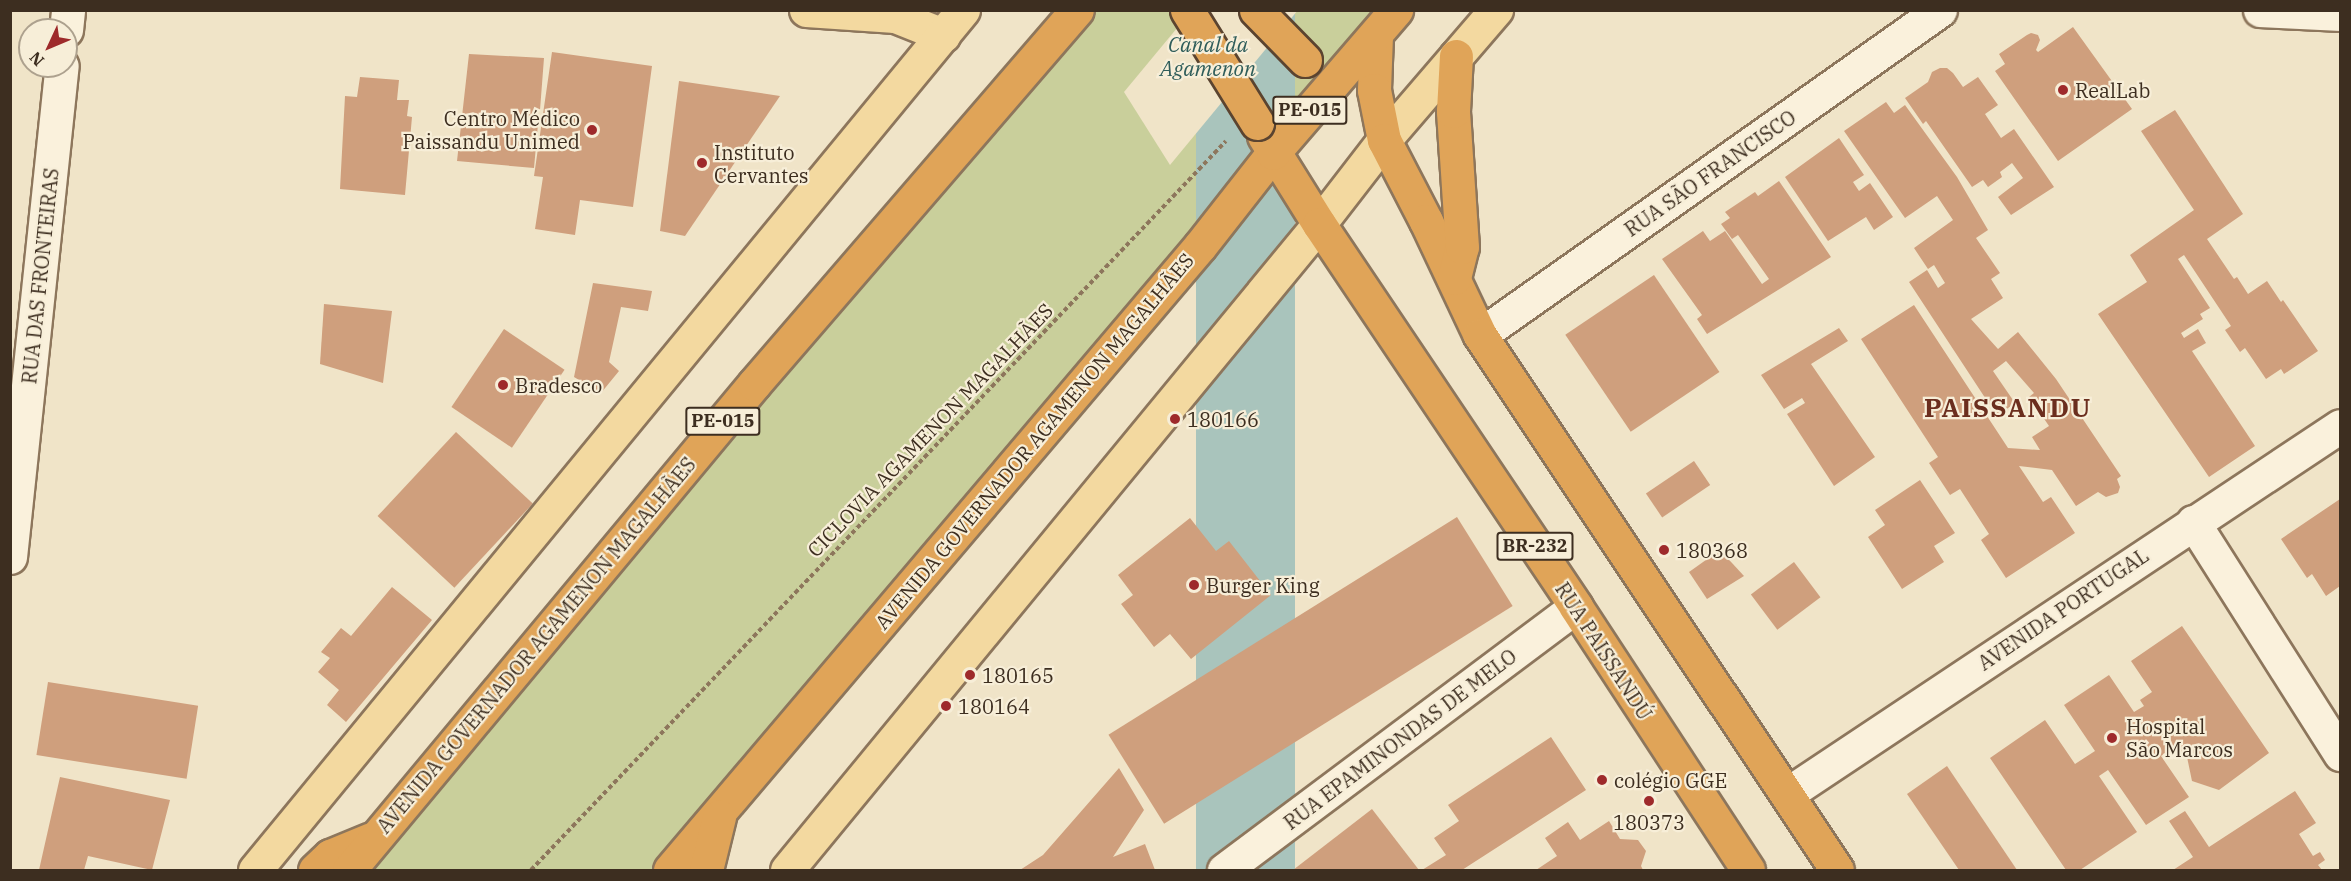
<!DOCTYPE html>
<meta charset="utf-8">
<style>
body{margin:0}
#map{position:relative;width:2351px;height:881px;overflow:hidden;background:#f0e4c8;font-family:"IBM Plex Serif",serif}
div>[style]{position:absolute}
.green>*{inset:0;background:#c9cf9b}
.water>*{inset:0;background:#a9c4bc;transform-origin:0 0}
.pier>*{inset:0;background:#f0e4c8}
.building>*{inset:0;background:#cf9f7d;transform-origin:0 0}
.path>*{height:4px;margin-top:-2px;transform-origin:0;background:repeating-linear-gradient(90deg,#8d765c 0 4.5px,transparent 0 7.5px)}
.roads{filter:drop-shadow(2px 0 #8d765c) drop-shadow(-2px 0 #8d765c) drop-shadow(0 2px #8d765c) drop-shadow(0 -2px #8d765c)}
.minor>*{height:33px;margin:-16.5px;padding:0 16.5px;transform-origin:16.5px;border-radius:16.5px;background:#faf1dc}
.major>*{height:33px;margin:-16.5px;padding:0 16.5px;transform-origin:16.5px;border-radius:16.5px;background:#f3d9a0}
.highway>*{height:33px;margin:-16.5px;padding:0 16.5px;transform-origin:16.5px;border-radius:16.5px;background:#e0a458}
.bridges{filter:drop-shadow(2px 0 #5b4430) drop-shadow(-2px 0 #5b4430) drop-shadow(0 2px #5b4430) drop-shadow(0 -2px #5b4430)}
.highway-bridge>*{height:33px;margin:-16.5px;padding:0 16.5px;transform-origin:16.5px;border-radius:16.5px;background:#e0a458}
.dots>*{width:16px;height:16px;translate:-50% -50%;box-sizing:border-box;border:3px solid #f7eed8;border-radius:50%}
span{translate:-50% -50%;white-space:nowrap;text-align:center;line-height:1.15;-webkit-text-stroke:4.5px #f7eed8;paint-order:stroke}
.shield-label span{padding:2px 4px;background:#f7eed8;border:2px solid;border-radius:4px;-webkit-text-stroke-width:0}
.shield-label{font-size:18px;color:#3d2e20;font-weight:700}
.poi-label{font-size:20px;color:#3d2e20}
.left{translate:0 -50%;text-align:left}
.right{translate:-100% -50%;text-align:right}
.street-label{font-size:20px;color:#3d2e20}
.water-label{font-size:21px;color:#2f5d5a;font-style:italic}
.district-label{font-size:26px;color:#6b2e1e;font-weight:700;letter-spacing:1.5px}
.frame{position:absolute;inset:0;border:12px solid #3d2e20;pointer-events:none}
.north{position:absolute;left:18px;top:18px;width:60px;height:60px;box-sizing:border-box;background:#f7eed8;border:2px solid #ada18e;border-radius:50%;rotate:226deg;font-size:16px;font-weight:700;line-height:24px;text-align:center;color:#3d2e20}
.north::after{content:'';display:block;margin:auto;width:21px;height:27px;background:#9e2a2b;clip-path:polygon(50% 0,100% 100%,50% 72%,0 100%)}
</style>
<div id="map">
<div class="green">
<div style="clip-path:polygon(1077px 11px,1396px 11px,670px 870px,349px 870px)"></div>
</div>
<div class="water">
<div style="left:1196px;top:11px;width:99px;height:1120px"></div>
</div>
<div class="pier">
<div style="clip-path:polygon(1192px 10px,1298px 10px,1170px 165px,1124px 92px)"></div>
</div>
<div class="building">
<div style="clip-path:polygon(2073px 27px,2132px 109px,2058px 161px,1995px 71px,2005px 64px,1999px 54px,2027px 35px,2031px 33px,2038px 35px,2040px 40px,2036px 50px,2038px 52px)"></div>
<div style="clip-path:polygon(552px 52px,652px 66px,633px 207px,580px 200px,575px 235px,535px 229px,543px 177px,534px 176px)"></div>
<div style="clip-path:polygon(469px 54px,544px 58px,540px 110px,533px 110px,531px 123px,538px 124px,534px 168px,457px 161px)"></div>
<div style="clip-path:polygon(1940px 68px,1947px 68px,1953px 73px,1963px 87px,1978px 77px,1998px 105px,1985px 114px,2001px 138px,2014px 129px,2054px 187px,2011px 215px,1998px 197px,2023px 178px,2012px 163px,2000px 172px,2002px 177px,1988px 187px,1983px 180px,1972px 187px,1926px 121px,1923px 124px,1905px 98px,1928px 82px,1932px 72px)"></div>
<div style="clip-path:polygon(360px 77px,399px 80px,397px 100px,409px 100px,407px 116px,412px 117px,405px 195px,340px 189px,345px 96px,357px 97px)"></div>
<div style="clip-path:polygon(679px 81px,780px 96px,685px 236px,660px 231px)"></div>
<div style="clip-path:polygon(1886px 102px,1894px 113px,1905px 105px,1957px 177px,1988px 230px,1976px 238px,2000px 273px,1991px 279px,2003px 298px,1971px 319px,1998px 349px,2018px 332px,2056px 379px,2121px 476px,2117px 479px,2120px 487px,2118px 493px,2106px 497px,2098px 492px,2076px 506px,2052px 470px,2019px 466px,2043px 502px,2051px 497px,2075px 533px,2006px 578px,1981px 540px,1989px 534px,1960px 489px,1950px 495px,1929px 463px,1938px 457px,1861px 339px,1914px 305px,2008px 448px,2040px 450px,2032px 437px,2049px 426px,2029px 397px,2034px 393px,2006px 361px,1993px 371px,2015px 403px,1997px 416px,1909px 282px,1927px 270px,1938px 288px,1945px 283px,1934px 265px,1928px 269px,1914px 248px,1953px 220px,1937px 196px,1905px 218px,1844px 131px)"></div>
<div style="clip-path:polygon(2175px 110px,2243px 214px,2207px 239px,2234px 279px,2237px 277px,2248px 294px,2267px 281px,2281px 302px,2283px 300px,2318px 351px,2284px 374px,2281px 369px,2266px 379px,2245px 348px,2240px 352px,2225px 330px,2231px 326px,2184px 255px,2178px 259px,2210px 308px,2200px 314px,2203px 319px,2181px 333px,2184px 338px,2198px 329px,2206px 343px,2192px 351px,2255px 446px,2209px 477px,2098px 314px,2147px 282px,2130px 255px,2194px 210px,2141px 131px)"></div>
<div style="clip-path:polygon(1839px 138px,1864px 175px,1853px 182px,1859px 191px,1870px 183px,1893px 217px,1874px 230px,1866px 217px,1828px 241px,1785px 177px)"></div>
<div style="clip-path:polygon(1779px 181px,1831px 257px,1707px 334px,1697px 319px,1702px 315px,1662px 259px,1703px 231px,1710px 241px,1725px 231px,1762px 284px,1769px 279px,1738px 235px,1732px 239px,1721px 224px,1730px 218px,1725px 212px,1755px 192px,1758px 196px)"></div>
<div style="left:1654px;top:275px;width:117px;height:107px;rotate:56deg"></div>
<div style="clip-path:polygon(593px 283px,652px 291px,648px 311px,621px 307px,609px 362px,619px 371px,601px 393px,574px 377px)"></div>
<div style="clip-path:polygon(324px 304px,392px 311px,383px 383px,320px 364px)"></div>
<div style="clip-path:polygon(1839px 328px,1848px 341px,1811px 364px,1875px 457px,1834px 486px,1787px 414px,1805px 403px,1802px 398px,1784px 409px,1761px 375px)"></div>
<div style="left:504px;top:329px;width:73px;height:94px;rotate:34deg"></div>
<div style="left:456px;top:432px;width:105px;height:115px;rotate:43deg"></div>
<div style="left:1694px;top:461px;width:29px;height:58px;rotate:56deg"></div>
<div style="clip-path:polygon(1920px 480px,1955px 533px,1934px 546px,1944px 562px,1902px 589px,1868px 537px,1885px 525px,1875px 510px)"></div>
<div style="clip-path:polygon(2340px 499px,2340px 586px,2326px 596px,2312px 574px,2307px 578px,2281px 539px)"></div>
<div style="left:1457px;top:517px;width:105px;height:411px;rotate:58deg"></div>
<div style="clip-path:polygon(1190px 518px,1216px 551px,1229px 541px,1271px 595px,1191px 659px,1170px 634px,1154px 647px,1121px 604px,1133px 595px,1118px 575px)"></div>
<div style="clip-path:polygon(1720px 550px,1744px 576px,1707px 599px,1689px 572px)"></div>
<div style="left:1794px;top:562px;width:44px;height:54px;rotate:53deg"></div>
<div style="clip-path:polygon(392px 587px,432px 620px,346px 722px,327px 705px,339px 690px,318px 672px,330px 658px,321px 652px,341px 628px,351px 636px)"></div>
<div style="clip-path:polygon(2182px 626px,2269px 753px,2219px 790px,2192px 781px,2187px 757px,2185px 753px,2176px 759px,2170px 749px,2161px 756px,2189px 797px,2146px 825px,2108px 770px,2099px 776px,2137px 832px,2080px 870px,2066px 870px,1990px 758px,2045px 720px,2075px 764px,2095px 751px,2064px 705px,2109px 675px,2134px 712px,2144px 706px,2140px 700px,2152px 692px,2131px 661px)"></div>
<div style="left:48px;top:682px;width:152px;height:74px;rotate:9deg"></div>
<div style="clip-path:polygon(1551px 737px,1586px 790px,1462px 870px,1422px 870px,1446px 855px,1434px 838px,1459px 821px,1448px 805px)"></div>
<div style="clip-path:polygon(1947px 766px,2017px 870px,1959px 870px,1907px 794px)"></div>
<div style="clip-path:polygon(1119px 768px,1144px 810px,1113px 857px,1145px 844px,1155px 870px,1020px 870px,1043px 855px)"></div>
<div style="clip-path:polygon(60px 777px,170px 800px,152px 870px,88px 856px,84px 870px,39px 870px)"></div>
<div style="clip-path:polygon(2295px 791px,2316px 823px,2299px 834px,2313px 856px,2320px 852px,2325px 860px,2318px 865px,2322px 870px,2173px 870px,2193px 857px,2169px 821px,2185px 811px,2209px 847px)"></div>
<div style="clip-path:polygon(1372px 809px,1419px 870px,1293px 870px)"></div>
<div style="clip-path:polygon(1609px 821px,1620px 839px,1638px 840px,1646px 851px,1641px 866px,1643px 870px,1536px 870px,1557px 856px,1545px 838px,1568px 822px,1580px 840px)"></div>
</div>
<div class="path">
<div style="left:531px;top:870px;width:1007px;rotate:-46.37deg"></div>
</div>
<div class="roads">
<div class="minor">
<div style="left:2260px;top:10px;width:80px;rotate:2.9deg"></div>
<div style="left:66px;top:30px;width:20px;rotate:-84deg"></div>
<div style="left:1480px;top:335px;width:563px;rotate:-35.24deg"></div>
<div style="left:2193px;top:522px;width:275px;rotate:57.6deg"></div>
<div style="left:10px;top:557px;width:494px;rotate:-84deg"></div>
<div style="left:1787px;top:794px;width:664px;rotate:-33.64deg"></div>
<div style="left:1224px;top:870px;width:439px;rotate:-36.8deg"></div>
</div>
<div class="major">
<div style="left:806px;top:10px;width:89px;rotate:3.9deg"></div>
<div style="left:895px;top:16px;width:52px;rotate:21.6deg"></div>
<div style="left:255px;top:870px;width:1114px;rotate:-50.54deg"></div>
<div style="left:787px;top:870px;width:837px;rotate:-50.53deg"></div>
<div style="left:1319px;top:224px;width:106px;rotate:-52.3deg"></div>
<div style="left:1384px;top:140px;width:172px;rotate:-49.3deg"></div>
</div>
<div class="highway">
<div style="left:1376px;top:35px;width:55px;rotate:92.1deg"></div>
<div style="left:1374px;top:90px;width:51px;rotate:78.7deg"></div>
<div style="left:1384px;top:140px;width:91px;rotate:62.6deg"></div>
<div style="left:1426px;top:221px;width:126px;rotate:64.7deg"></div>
<div style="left:1480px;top:335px;width:643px;rotate:56.29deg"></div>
<div style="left:1264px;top:136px;width:104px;rotate:58deg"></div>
<div style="left:1319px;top:224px;width:461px;rotate:56.1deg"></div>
<div style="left:1576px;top:607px;width:314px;rotate:56.8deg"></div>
<div style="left:1454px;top:278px;width:32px;rotate:-76deg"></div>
<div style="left:1462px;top:247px;width:136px;rotate:-93.8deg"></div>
<div style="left:1453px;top:111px;width:55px;rotate:-86.9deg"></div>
<div style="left:315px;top:870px;width:21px;rotate:-43deg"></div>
<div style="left:330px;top:856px;width:44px;rotate:-22.5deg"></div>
<div style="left:349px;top:870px;width:633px;rotate:-50.19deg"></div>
<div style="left:754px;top:384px;width:494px;rotate:-49.2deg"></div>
<div style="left:670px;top:870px;width:819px;rotate:-49.66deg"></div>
<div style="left:1200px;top:246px;width:118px;rotate:-51.9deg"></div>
<div style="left:1273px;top:153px;width:189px;rotate:-49.3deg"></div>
<div style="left:706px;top:870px;width:55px;rotate:-76.2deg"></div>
</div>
</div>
<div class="bridges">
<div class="highway-bridge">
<div style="left:1187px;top:10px;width:133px;rotate:58.2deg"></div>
<div style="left:1256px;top:10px;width:70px;rotate:45.6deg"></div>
</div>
</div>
<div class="dots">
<div style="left:2063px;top:90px;background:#9e2a2b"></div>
<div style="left:592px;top:130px;background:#9e2a2b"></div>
<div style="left:702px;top:163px;background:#9e2a2b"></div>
<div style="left:503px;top:385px;background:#9e2a2b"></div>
<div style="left:1175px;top:419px;background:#9e2a2b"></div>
<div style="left:1664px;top:550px;background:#9e2a2b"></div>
<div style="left:1194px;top:585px;background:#9e2a2b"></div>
<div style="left:970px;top:675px;background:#9e2a2b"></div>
<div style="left:946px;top:706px;background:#9e2a2b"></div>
<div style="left:2112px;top:738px;background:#9e2a2b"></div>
<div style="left:1602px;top:780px;background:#9e2a2b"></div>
<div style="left:1649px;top:801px;background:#9e2a2b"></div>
</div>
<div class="shield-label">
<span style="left:1310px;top:110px">PE-015</span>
<span style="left:723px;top:421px">PE-015</span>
<span style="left:1535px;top:546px">BR-232</span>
</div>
<div class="poi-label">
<span class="left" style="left:2075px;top:90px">RealLab</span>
<span class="right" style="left:580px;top:130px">Centro Médico<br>Paissandu Unimed</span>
<span class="left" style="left:714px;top:164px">Instituto<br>Cervantes</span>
<span class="left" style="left:515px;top:385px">Bradesco</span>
<span class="left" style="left:1187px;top:419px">180166</span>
<span class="left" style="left:1676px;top:550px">180368</span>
<span class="left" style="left:1206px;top:585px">Burger King</span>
<span class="left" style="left:982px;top:675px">180165</span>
<span class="left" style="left:958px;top:706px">180164</span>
<span class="left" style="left:2126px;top:738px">Hospital<br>São Marcos</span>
<span class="left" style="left:1614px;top:780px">colégio GGE</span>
<span style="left:1649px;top:822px">180373</span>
</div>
<div class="street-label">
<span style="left:1710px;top:173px;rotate:-35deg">RUA SÃO FRANCISCO</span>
<span style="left:40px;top:276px;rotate:-84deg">RUA DAS FRONTEIRAS</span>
<span style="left:930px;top:430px;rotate:-46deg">CICLOVIA AGAMENON MAGALHÃES</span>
<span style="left:1034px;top:441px;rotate:-50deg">AVENIDA GOVERNADOR AGAMENON MAGALHÃES</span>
<span style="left:2063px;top:609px;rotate:-34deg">AVENIDA PORTUGAL</span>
<span style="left:536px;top:645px;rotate:-50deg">AVENIDA GOVERNADOR AGAMENON MAGALHÃES</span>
<span style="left:1604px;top:651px;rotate:57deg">RUA PAISSANDÚ</span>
<span style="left:1400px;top:739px;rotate:-37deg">RUA EPAMINONDAS DE MELO</span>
</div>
<div class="water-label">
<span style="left:1208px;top:56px">Canal da<br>Agamenon</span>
</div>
<div class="district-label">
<span style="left:2008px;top:408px">PAISSANDU</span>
</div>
<div class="frame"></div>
<div class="north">N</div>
</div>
